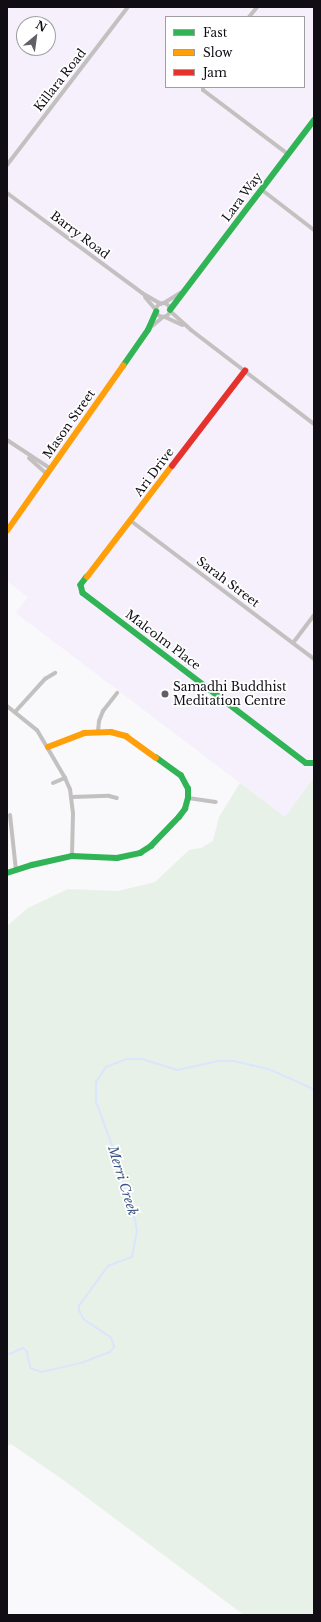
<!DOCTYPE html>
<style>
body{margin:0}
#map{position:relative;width:321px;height:1622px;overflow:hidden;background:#f9f8fb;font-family:"Libre Baskerville",serif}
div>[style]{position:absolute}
.built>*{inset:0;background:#f5f0fc}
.green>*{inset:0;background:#e8f1e7}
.stream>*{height:1.5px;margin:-0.75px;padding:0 0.75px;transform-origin:0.75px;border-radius:0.75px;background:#dbe6fc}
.street>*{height:4px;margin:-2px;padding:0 2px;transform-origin:2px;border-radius:2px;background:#c3c0c0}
.street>.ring{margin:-2px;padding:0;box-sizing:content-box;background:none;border:4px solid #c3c0c0;border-radius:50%}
.fast>*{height:5.5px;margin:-2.75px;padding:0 2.75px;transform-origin:2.75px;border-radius:2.75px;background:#30b455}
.slow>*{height:5.5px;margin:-2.75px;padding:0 2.75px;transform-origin:2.75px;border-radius:2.75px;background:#ff9f0a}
.jam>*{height:5.5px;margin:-2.75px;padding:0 2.75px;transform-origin:2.75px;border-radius:2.75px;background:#e5322d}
.dots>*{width:11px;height:11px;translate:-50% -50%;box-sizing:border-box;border:2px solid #fff;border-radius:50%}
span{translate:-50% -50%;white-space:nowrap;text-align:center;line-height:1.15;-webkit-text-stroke:3.5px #fff;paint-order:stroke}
.street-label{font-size:12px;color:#100d15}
.poi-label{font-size:12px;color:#100d15}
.left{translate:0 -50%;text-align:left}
.water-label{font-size:13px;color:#3a5585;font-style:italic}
.frame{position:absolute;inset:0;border:8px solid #100d15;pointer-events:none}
.legend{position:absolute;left:165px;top:16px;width:140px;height:72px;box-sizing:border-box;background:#fff;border:1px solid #9f9ea1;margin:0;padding:5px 7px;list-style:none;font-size:12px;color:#100d15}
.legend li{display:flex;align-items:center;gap:8px;height:20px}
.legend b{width:20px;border:1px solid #9f9ea1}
.north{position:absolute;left:16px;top:16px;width:40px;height:40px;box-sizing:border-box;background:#fff;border:1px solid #9f9ea1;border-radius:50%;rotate:29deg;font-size:11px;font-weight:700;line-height:16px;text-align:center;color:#100d15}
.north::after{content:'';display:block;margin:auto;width:14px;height:18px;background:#625f66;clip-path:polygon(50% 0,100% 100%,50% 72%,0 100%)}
</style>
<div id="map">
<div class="built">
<div style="clip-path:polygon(evenodd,7px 7px,314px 7px,314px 777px,285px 817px,16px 613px,28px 597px,7px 581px,7px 7px,166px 17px,304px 17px,304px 87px,166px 87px,166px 17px,7px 7px,24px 24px,48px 24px,48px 48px,24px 48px,24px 24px)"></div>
</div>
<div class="green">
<div style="clip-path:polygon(314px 777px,314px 1615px,244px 1615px,62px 1479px,11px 1444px,7px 1446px,7px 926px,28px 908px,68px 889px,118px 891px,155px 882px,189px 850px,201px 848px,213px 841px,219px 817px,240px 783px,285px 817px)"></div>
</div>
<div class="stream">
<div style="left:7px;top:1353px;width:3px;rotate:18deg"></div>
<div style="left:10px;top:1354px;width:14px;rotate:-25deg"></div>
<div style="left:23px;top:1348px;width:5px;rotate:37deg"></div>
<div style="left:27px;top:1351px;width:17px;rotate:77deg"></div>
<div style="left:31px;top:1368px;width:11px;rotate:22deg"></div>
<div style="left:41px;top:1372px;width:41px;rotate:-12.7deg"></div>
<div style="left:81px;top:1363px;width:31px;rotate:-21deg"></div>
<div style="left:110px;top:1352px;width:6px;rotate:-51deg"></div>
<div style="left:114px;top:1347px;width:9px;rotate:-108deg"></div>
<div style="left:111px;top:1338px;width:32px;rotate:-146deg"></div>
<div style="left:84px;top:1320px;width:10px;rotate:-119deg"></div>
<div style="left:79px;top:1311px;width:5px;rotate:-90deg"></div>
<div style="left:79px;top:1306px;width:49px;rotate:-54.1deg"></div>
<div style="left:108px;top:1266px;width:26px;rotate:-21deg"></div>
<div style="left:132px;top:1257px;width:25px;rotate:-79deg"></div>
<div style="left:137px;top:1232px;width:12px;rotate:-99deg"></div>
<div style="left:135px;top:1220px;width:23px;rotate:-113deg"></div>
<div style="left:126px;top:1199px;width:38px;rotate:-102deg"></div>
<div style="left:118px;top:1162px;width:64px;rotate:-110.1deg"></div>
<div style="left:96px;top:1102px;width:20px;rotate:-90deg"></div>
<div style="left:96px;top:1082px;width:18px;rotate:-56deg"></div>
<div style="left:106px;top:1067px;width:22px;rotate:-21deg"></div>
<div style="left:127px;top:1059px;width:15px"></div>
<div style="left:142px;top:1059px;width:38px;rotate:17deg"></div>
<div style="left:178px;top:1070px;width:41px;rotate:-12.7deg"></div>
<div style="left:218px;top:1061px;width:16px"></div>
<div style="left:234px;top:1061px;width:36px;rotate:13deg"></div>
<div style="left:269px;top:1069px;width:49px;rotate:24deg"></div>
</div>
<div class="street">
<div style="left:249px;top:17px;width:13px;rotate:-51deg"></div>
<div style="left:203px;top:87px;width:3px;rotate:90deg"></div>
<div style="left:203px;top:90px;width:106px;rotate:37deg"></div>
<div style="left:7px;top:165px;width:199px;rotate:-52.6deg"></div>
<div style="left:262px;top:190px;width:66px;rotate:37.6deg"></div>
<div style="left:7px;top:193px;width:168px;rotate:36.5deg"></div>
<div style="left:142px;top:293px;width:22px;rotate:30deg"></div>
<div style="left:145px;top:297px;width:17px;rotate:50deg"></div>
<div style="left:164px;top:303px;width:19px;rotate:-32deg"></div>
<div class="ring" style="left:156px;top:303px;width:10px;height:10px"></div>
<div style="left:170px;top:311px;width:28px;rotate:42deg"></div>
<div style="left:191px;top:330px;width:155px;rotate:37.4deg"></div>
<div style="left:165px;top:317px;width:19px;rotate:25deg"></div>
<div style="left:151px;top:327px;width:16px;rotate:-40deg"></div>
<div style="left:7px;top:440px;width:53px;rotate:33.4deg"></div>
<div style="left:29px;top:458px;width:24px;rotate:42deg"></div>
<div style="left:131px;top:521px;width:229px;rotate:37deg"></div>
<div style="left:293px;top:643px;width:35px;rotate:-53deg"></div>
<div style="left:7px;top:706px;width:38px;rotate:39deg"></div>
<div style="left:37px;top:730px;width:56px;rotate:59.7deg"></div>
<div style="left:65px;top:778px;width:12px;rotate:66deg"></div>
<div style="left:70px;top:789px;width:25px;rotate:83deg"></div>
<div style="left:73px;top:814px;width:42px;rotate:91.4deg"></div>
<div style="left:15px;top:712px;width:45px;rotate:-47.7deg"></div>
<div style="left:45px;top:679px;width:12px;rotate:-31deg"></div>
<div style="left:98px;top:731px;width:10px;rotate:-84deg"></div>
<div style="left:99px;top:721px;width:11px;rotate:-68deg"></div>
<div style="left:103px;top:711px;width:23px;rotate:-52deg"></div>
<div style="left:53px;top:783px;width:13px;rotate:-23deg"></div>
<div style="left:71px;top:797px;width:38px;rotate:-2deg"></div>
<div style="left:109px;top:796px;width:8px;rotate:14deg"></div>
<div style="left:188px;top:798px;width:28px;rotate:8deg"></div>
<div style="left:10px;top:815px;width:55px;rotate:83.8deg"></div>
</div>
<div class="fast">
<div style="left:170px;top:310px;width:238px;rotate:-52.8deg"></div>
<div style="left:123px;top:366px;width:44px;rotate:-55.2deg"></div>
<div style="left:148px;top:330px;width:20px;rotate:-66deg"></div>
<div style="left:87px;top:577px;width:10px;rotate:127deg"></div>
<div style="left:81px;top:585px;width:8px;rotate:76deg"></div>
<div style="left:83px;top:593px;width:280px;rotate:37.3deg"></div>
<div style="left:306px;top:763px;width:8px"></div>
<div style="left:7px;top:873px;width:26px;rotate:-18deg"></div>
<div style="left:32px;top:865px;width:41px;rotate:-12.7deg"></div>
<div style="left:72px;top:856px;width:45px;rotate:2.5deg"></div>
<div style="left:117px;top:858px;width:24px;rotate:-12deg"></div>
<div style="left:140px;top:853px;width:13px;rotate:-32deg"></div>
<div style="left:151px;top:846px;width:40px;rotate:-46deg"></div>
<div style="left:179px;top:817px;width:10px;rotate:-53deg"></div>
<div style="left:185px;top:809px;width:11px;rotate:-75deg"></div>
<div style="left:188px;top:798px;width:9px;rotate:-90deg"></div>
<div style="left:188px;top:789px;width:15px;rotate:-118deg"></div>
<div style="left:181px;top:776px;width:31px;rotate:-144deg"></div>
</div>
<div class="slow">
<div style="left:7px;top:531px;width:202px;rotate:-54.9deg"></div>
<div style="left:87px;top:577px;width:140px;rotate:-52.6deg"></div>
<div style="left:48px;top:747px;width:39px;rotate:-21deg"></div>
<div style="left:84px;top:733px;width:27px;rotate:-2deg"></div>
<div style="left:111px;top:732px;width:16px;rotate:15deg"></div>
<div style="left:126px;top:736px;width:37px;rotate:36deg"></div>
</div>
<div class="jam">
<div style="left:172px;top:466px;width:120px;rotate:-52.5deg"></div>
</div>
<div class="dots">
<div style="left:165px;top:694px;background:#625f66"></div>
</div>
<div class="street-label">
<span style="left:60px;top:80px;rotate:-52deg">Killara Road</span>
<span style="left:242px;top:197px;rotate:-53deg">Lara Way</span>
<span style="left:80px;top:235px;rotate:37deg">Barry Road</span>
<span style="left:69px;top:424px;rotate:-55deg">Mason Street</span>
<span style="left:154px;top:472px;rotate:-53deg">Ari Drive</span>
<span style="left:228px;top:582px;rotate:37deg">Sarah Street</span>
<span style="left:163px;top:640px;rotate:37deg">Malcolm Place</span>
</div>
<div class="poi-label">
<span class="left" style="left:173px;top:694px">Samadhi Buddhist<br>Meditation Centre</span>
</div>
<div class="water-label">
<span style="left:122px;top:1181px;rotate:73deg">Merri Creek</span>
</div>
<div class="frame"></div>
<ul class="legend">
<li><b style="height:5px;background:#30b455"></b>Fast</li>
<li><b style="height:5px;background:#ff9f0a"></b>Slow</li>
<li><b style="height:5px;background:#e5322d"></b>Jam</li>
</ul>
<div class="north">N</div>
</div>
